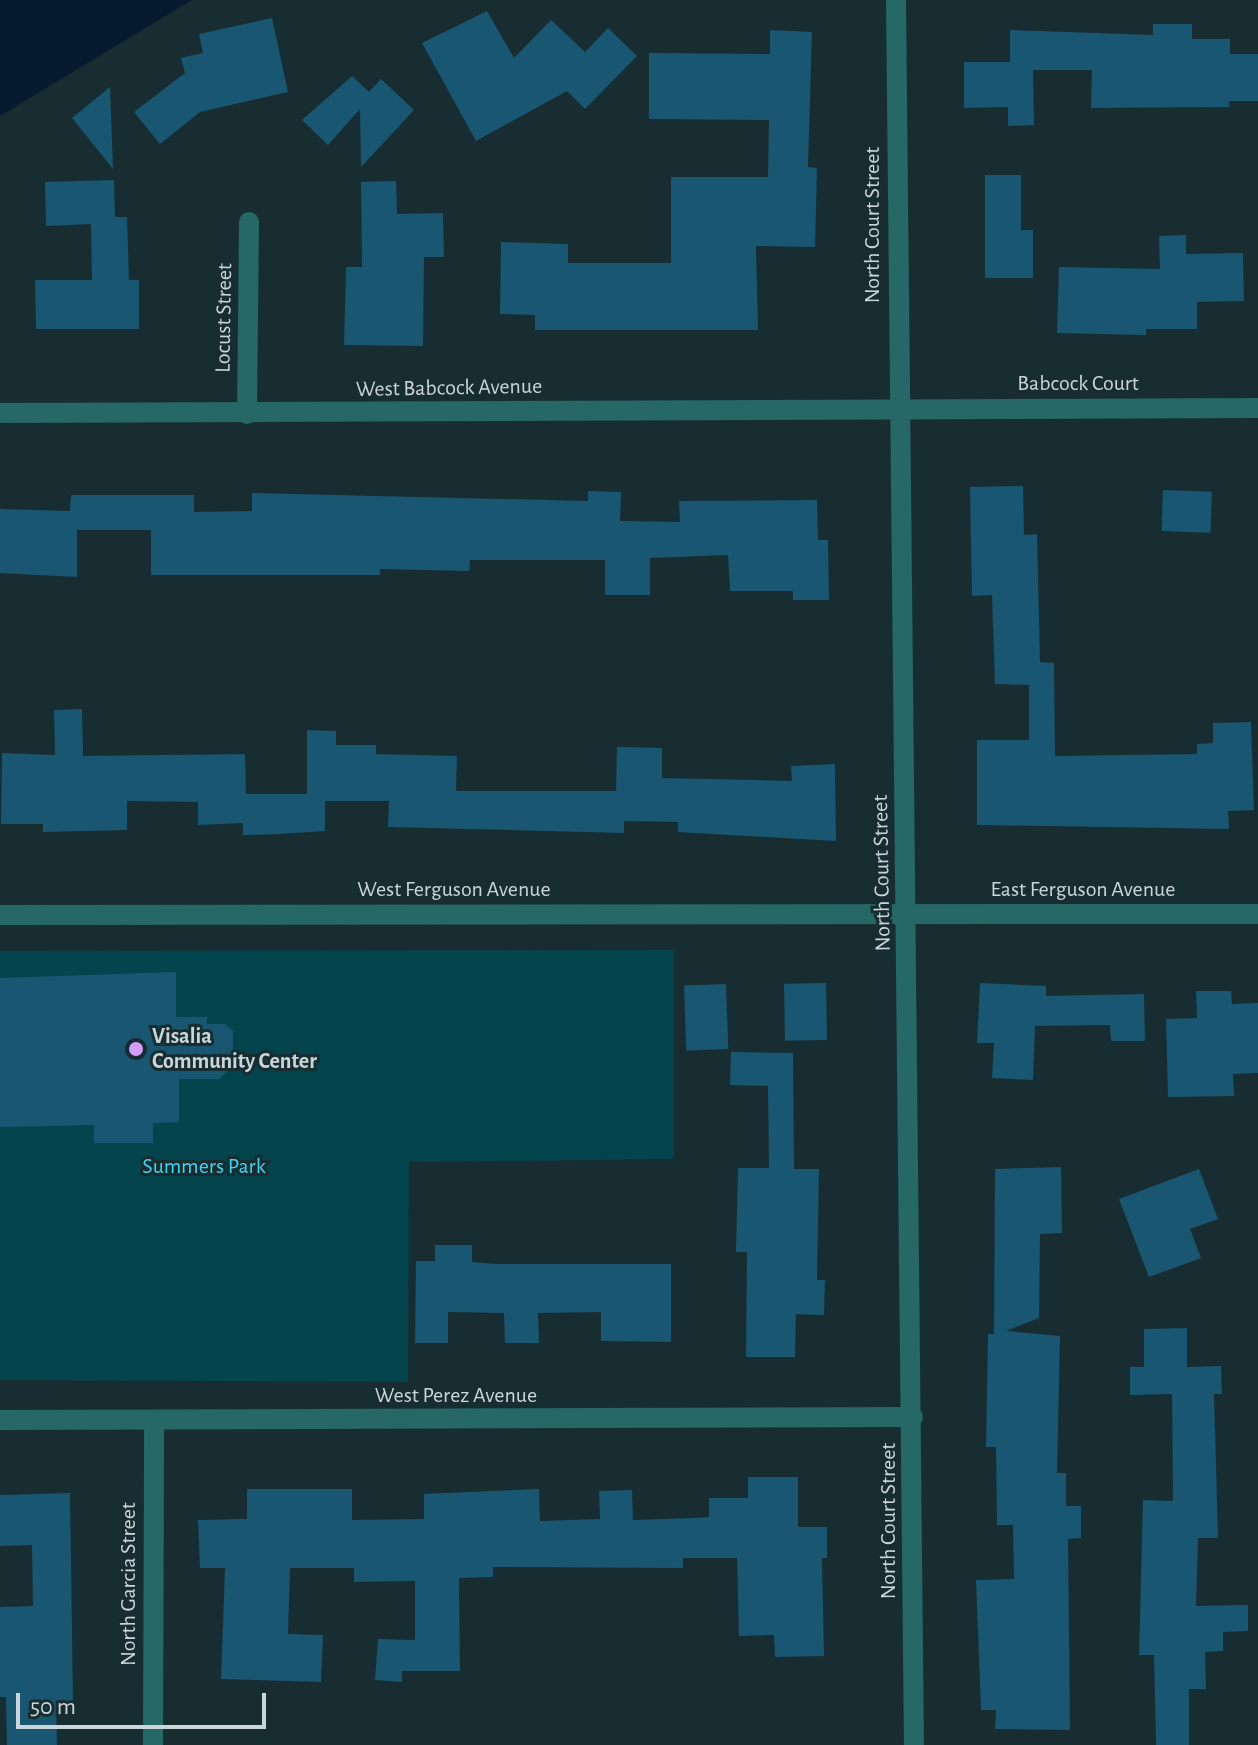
<!DOCTYPE html>
<style>
body{margin:0}
#map{position:relative;width:1258px;height:1745px;overflow:hidden;background:#182d31;font-family:"Alegreya Sans",sans-serif}
div>[style]{position:absolute}
.green>*{inset:0;background:#03444d}
.water>*{inset:0;background:#061b30}
.building>*{inset:0;background:#195671;transform-origin:0 0}
.minor>*{height:20px;margin:-10px;padding:0 10px;transform-origin:10px;border-radius:10px;background:#256865}
.dots>*{width:22px;height:22px;translate:-50% -50%;box-sizing:border-box;border:4px solid #182d31;border-radius:50%}
span{translate:-50% -50%;white-space:nowrap;text-align:center;line-height:1.15;-webkit-text-stroke:6px #182d31;paint-order:stroke}
.street-label{font-size:22px;color:#c9d5d8}
.poi-label{font-size:22px;color:#c9d5d8;font-weight:700}
.left{translate:0 -50%;text-align:left}
.park-label{font-size:22px;color:#42d4ec}
.scale{position:absolute;left:16px;top:1693px;width:250px;height:36px;box-sizing:border-box;border:4px solid #c9d5d8;border-top:0;padding-left:10px;font-size:24px;line-height:28px;white-space:nowrap;color:#c9d5d8;-webkit-text-stroke:6px #182d31;paint-order:stroke}
</style>
<div id="map">
<div class="green">
<div style="clip-path:polygon(674px 950px,674px 1159px,409px 1162px,408px 1382px,0 1380px,0 951px)"></div>
</div>
<div class="water">
<div style="clip-path:polygon(0 0,192px 0,0 116px)"></div>
</div>
<div class="building">
<div style="clip-path:polygon(487px 11px,514px 58px,551px 20px,585px 52px,608px 28px,637px 56px,585px 109px,567px 91px,476px 141px,422px 43px)"></div>
<div style="clip-path:polygon(272px 18px,288px 92px,200px 112px,160px 144px,134px 112px,185px 73px,181px 58px,203px 53px,199px 34px)"></div>
<div style="clip-path:polygon(1153px 24px,1192px 24px,1192px 39px,1230px 39px,1230px 54px,1258px 54px,1258px 101px,1229px 101px,1229px 107px,1091px 108px,1092px 70px,1033px 70px,1034px 125px,1008px 126px,1008px 107px,964px 108px,964px 62px,1010px 62px,1010px 30px,1153px 35px)"></div>
<div style="clip-path:polygon(770px 30px,812px 32px,808px 167px,817px 168px,815px 247px,756px 246px,758px 330px,535px 330px,535px 315px,500px 314px,501px 242px,568px 244px,568px 263px,671px 263px,671px 177px,768px 177px,769px 120px,649px 119px,649px 53px,770px 54px)"></div>
<div style="clip-path:polygon(352px 76px,369px 92px,381px 79px,414px 110px,361px 167px,360px 109px,328px 145px,302px 120px)"></div>
<div style="clip-path:polygon(110px 87px,113px 169px,72px 118px)"></div>
<div style="clip-path:polygon(985px 175px,1021px 175px,1021px 230px,1033px 230px,1033px 278px,985px 278px)"></div>
<div style="clip-path:polygon(114px 180px,115px 217px,127px 217px,129px 280px,139px 280px,139px 329px,36px 329px,35px 280px,92px 280px,91px 224px,46px 226px,45px 182px)"></div>
<div style="clip-path:polygon(396px 181px,397px 214px,443px 213px,444px 257px,424px 257px,423px 346px,344px 345px,346px 267px,362px 267px,361px 182px)"></div>
<div style="clip-path:polygon(1186px 235px,1186px 254px,1243px 253px,1244px 301px,1197px 302px,1197px 329px,1146px 329px,1146px 335px,1057px 333px,1059px 267px,1160px 269px,1159px 236px)"></div>
<div style="clip-path:polygon(1023px 486px,1024px 535px,1037px 534px,1040px 662px,1054px 663px,1055px 756px,1197px 754px,1197px 744px,1213px 743px,1213px 723px,1251px 722px,1254px 810px,1228px 811px,1229px 829px,977px 825px,977px 740px,1029px 740px,1029px 685px,995px 684px,992px 595px,972px 596px,970px 487px)"></div>
<div style="left:1163px;top:490px;width:49px;height:41px;rotate:2deg"></div>
<div style="clip-path:polygon(588px 491px,621px 492px,620px 521px,680px 522px,679px 501px,817px 500px,818px 540px,828px 540px,829px 600px,793px 600px,793px 591px,730px 591px,728px 555px,650px 558px,650px 595px,605px 595px,605px 560px,470px 560px,469px 571px,380px 569px,380px 575px,151px 575px,151px 530px,77px 530px,77px 577px,0 573px,0 509px,70px 511px,71px 495px,194px 495px,194px 512px,252px 511px,252px 493px,588px 501px)"></div>
<div style="clip-path:polygon(82px 709px,83px 756px,245px 754px,246px 794px,307px 794px,307px 730px,336px 731px,336px 745px,376px 745px,376px 754px,457px 756px,456px 791px,616px 791px,617px 747px,662px 748px,662px 778px,792px 781px,791px 766px,835px 764px,836px 841px,678px 832px,678px 822px,624px 821px,624px 833px,388px 827px,389px 801px,325px 801px,325px 831px,280px 834px,243px 835px,243px 823px,198px 825px,198px 802px,127px 801px,127px 830px,43px 832px,43px 824px,1px 824px,2px 753px,55px 755px,54px 710px)"></div>
<div style="clip-path:polygon(176px 972px,176px 1017px,207px 1017px,207px 1024px,225px 1024px,233px 1031px,233px 1066px,219px 1079px,179px 1079px,179px 1122px,153px 1123px,153px 1143px,94px 1143px,94px 1125px,0 1127px,0 978px)"></div>
<div style="left:826px;top:983px;width:57px;height:42px;rotate:89deg"></div>
<div style="clip-path:polygon(980px 983px,1046px 986px,1046px 996px,1144px 994px,1145px 1041px,1111px 1041px,1110px 1025px,1035px 1026px,1033px 1080px,992px 1078px,994px 1043px,977px 1043px)"></div>
<div style="left:726px;top:984px;width:65px;height:42px;rotate:88deg"></div>
<div style="clip-path:polygon(1196px 991px,1231px 991px,1232px 1004px,1258px 1003px,1258px 1073px,1233px 1074px,1234px 1096px,1168px 1097px,1166px 1019px,1197px 1018px)"></div>
<div style="clip-path:polygon(731px 1052px,793px 1053px,794px 1169px,819px 1169px,817px 1280px,825px 1280px,824px 1315px,796px 1314px,795px 1357px,746px 1357px,747px 1252px,736px 1252px,738px 1168px,769px 1168px,768px 1086px,730px 1085px)"></div>
<div style="clip-path:polygon(1061px 1167px,1062px 1233px,1040px 1234px,1039px 1318px,1006px 1331px,1060px 1336px,1057px 1473px,1066px 1473px,1066px 1506px,1081px 1506px,1081px 1538px,1068px 1539px,1070px 1730px,995px 1729px,996px 1710px,981px 1710px,976px 1580px,1014px 1579px,1013px 1525px,997px 1525px,996px 1447px,986px 1447px,988px 1334px,994px 1334px,995px 1169px)"></div>
<div style="clip-path:polygon(1199px 1169px,1218px 1219px,1190px 1229px,1201px 1258px,1149px 1277px,1119px 1199px)"></div>
<div style="clip-path:polygon(435px 1245px,472px 1245px,472px 1262px,495px 1264px,671px 1264px,671px 1342px,601px 1341px,601px 1312px,538px 1313px,539px 1343px,505px 1343px,504px 1313px,448px 1312px,448px 1343px,415px 1343px,416px 1261px,435px 1261px)"></div>
<div style="clip-path:polygon(1187px 1328px,1187px 1367px,1221px 1366px,1222px 1394px,1214px 1394px,1218px 1538px,1198px 1538px,1196px 1606px,1248px 1605px,1248px 1631px,1223px 1632px,1223px 1651px,1205px 1652px,1206px 1689px,1189px 1689px,1189px 1745px,1156px 1745px,1154px 1655px,1139px 1655px,1143px 1500px,1173px 1501px,1172px 1394px,1130px 1395px,1130px 1367px,1144px 1367px,1144px 1329px)"></div>
<div style="clip-path:polygon(748px 1477px,798px 1477px,798px 1527px,827px 1527px,827px 1558px,822px 1558px,824px 1656px,775px 1657px,774px 1635px,739px 1636px,737px 1558px,683px 1558px,683px 1568px,493px 1567px,493px 1577px,459px 1578px,460px 1671px,402px 1671px,402px 1682px,375px 1680px,378px 1639px,415px 1640px,415px 1581px,354px 1582px,354px 1568px,290px 1568px,288px 1634px,323px 1635px,321px 1682px,221px 1679px,225px 1568px,200px 1568px,198px 1520px,247px 1519px,247px 1489px,352px 1489px,352px 1520px,424px 1519px,424px 1494px,539px 1489px,540px 1521px,600px 1519px,599px 1491px,632px 1490px,633px 1520px,695px 1518px,709px 1517px,709px 1498px,748px 1498px)"></div>
<div style="clip-path:polygon(70px 1493px,73px 1701px,56px 1701px,57px 1745px,7px 1745px,6px 1697px,0 1697px,0 1607px,33px 1606px,32px 1545px,0 1546px,0 1495px)"></div>
</div>
<div class="minor">
<div style="left:896px;top:0;width:1745px;rotate:89.41deg"></div>
<div style="left:0;top:413px;width:1258px;rotate:-0.23deg"></div>
<div style="left:247px;top:414px;width:192px;rotate:-89.4deg"></div>
<div style="left:0;top:915px;width:1258px;rotate:-0.05deg"></div>
<div style="left:0;top:1420px;width:913px;rotate:-0.19deg"></div>
<div style="left:153px;top:1745px;width:323px;rotate:-89.8deg"></div>
</div>
<div class="dots">
<div style="left:136px;top:1049px;background:#d49cfc"></div>
</div>
<div class="street-label">
<span style="left:873px;top:225px;rotate:-90deg">North Court Street</span>
<span style="left:224px;top:318px;rotate:-89deg">Locust Street</span>
<span style="left:1078px;top:384px">Babcock Court</span>
<span style="left:449px;top:388px;rotate:-1deg">West Babcock Avenue</span>
<span style="left:882px;top:873px;rotate:-91deg">North Court Street</span>
<span style="left:454px;top:890px">West Ferguson Avenue</span>
<span style="left:1083px;top:890px">East Ferguson Avenue</span>
<span style="left:456px;top:1396px">West Perez Avenue</span>
<span style="left:889px;top:1521px;rotate:-90deg">North Court Street</span>
<span style="left:129px;top:1584px;rotate:-90deg">North Garcia Street</span>
</div>
<div class="poi-label">
<span class="left" style="left:152px;top:1049px">Visalia<br>Community Center</span>
</div>
<div class="park-label">
<span style="left:204px;top:1167px">Summers Park</span>
</div>
<div class="scale">50 m</div>
</div>
